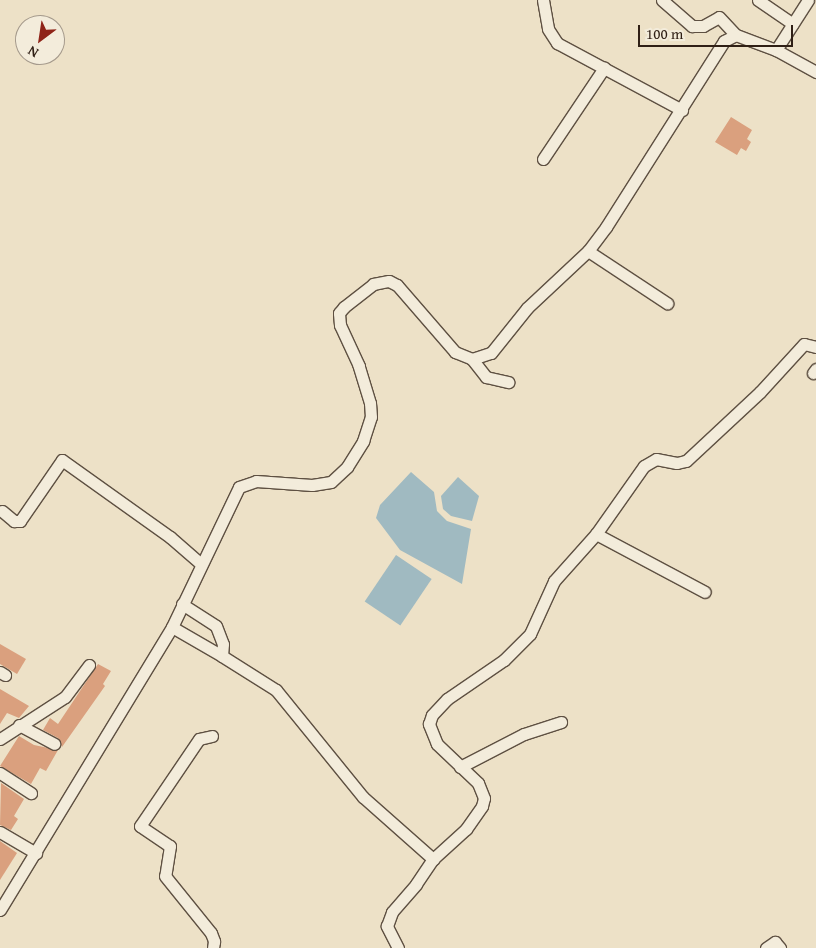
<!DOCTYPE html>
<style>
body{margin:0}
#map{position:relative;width:816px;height:948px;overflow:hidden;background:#ede1c7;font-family:"Gentium Book Plus",serif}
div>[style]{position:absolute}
.water>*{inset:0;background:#a0bac1;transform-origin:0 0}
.building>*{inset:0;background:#daa07e}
.roads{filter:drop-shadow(1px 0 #5e5042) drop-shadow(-1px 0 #5e5042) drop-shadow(0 1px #5e5042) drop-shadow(0 -1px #5e5042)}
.minor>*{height:11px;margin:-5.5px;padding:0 5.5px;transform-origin:5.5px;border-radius:5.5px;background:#f3ecdb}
span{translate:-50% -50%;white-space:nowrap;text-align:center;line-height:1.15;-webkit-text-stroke:4px #f3ecdb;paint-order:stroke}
.north{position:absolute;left:15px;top:15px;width:50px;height:50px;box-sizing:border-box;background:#f3ecdb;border:1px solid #a59a8c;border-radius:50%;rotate:211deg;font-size:14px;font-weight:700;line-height:20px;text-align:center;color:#2f1f15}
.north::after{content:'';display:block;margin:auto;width:18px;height:22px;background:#8f2418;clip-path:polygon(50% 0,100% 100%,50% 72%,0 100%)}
.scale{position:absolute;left:638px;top:25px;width:155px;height:22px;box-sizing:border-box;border:2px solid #2f1f15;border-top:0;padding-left:6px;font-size:15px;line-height:18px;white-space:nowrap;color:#2f1f15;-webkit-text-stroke:4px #f3ecdb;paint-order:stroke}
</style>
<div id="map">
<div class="water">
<div style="clip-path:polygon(411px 472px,434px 492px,437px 511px,447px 521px,471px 529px,462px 584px,400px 550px,376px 518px,380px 505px)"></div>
<div style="clip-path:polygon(458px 477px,479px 496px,472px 521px,451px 516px,443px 509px,441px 496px)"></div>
<div style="left:396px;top:555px;width:43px;height:56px;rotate:34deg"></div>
</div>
<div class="building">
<div style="clip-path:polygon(731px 117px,752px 130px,747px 139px,751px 142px,746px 151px,741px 148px,737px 155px,715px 142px)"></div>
<div style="clip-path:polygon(0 644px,26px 659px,17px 674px,0 664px)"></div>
<div style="clip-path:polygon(98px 664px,111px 671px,103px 684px,105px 686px,62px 747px,58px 738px,43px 730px,50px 718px,58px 724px)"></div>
<div style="clip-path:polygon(0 689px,29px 706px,19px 718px,7px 713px,0 724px)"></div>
<div style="clip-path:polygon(19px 736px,34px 745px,58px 750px,46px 771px,40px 768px,31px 784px,0 766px)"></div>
<div style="clip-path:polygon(1px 783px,24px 799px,14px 816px,18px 819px,11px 830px,0 825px)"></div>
<div style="clip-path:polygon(0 841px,17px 853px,0 880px)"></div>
</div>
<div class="roads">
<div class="minor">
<div style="left:543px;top:0;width:29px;rotate:80deg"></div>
<div style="left:548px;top:29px;width:17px;rotate:57deg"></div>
<div style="left:557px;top:43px;width:142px;rotate:28.2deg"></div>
<div style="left:662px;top:0;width:40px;rotate:41deg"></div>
<div style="left:692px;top:26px;width:11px"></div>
<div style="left:703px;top:26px;width:18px;rotate:-29deg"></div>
<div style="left:719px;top:17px;width:25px;rotate:47deg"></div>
<div style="left:758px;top:0;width:42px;rotate:34.4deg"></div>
<div style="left:776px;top:50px;width:46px;rotate:28.8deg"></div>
<div style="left:543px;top:159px;width:110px;rotate:-56.2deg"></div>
<div style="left:588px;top:251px;width:95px;rotate:33.4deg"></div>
<div style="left:472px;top:359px;width:23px;rotate:52deg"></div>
<div style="left:486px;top:377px;width:23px;rotate:13deg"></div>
<div style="left:813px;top:373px;width:5px;rotate:-53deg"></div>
<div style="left:2px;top:511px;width:16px;rotate:40deg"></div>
<div style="left:14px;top:521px;width:6px"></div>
<div style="left:20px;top:521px;width:74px;rotate:-55.5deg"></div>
<div style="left:62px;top:460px;width:133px;rotate:35.5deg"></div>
<div style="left:170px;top:537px;width:41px;rotate:41.1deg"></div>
<div style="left:596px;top:534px;width:123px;rotate:28deg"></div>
<div style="left:182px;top:604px;width:40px;rotate:32.9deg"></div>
<div style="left:216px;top:626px;width:19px;rotate:69deg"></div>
<div style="left:223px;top:644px;width:12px;rotate:95deg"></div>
<div style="left:222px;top:656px;width:64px;rotate:32.2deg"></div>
<div style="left:276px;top:690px;width:138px;rotate:50.9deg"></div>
<div style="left:363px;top:797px;width:94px;rotate:41.5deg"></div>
<div style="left:172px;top:627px;width:58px;rotate:30.1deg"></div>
<div style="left:0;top:672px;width:6px;rotate:31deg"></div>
<div style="left:19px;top:725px;width:40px;rotate:28deg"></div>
<div style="left:212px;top:736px;width:13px;rotate:167deg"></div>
<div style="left:199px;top:739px;width:105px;rotate:124.1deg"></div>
<div style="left:140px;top:826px;width:36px;rotate:34deg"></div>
<div style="left:170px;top:846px;width:30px;rotate:99deg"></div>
<div style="left:165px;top:876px;width:73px;rotate:51.1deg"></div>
<div style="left:211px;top:933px;width:9px;rotate:69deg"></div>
<div style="left:214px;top:941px;width:7px;rotate:98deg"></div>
<div style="left:0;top:739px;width:77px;rotate:-32.9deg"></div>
<div style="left:65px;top:697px;width:40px;rotate:-53deg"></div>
<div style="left:460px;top:767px;width:72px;rotate:-27.3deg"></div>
<div style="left:524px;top:734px;width:39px;rotate:-18deg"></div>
<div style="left:0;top:773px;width:37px;rotate:33deg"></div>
<div style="left:0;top:832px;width:42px;rotate:30.3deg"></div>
<div style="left:0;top:910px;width:331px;rotate:-58.7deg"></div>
<div style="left:172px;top:627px;width:155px;rotate:-64.4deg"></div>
<div style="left:239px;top:487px;width:18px;rotate:-19deg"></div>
<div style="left:256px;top:481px;width:56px;rotate:4.1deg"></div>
<div style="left:312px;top:485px;width:19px;rotate:-9deg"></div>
<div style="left:331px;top:482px;width:22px;rotate:-43deg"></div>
<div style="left:347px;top:467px;width:31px;rotate:-58deg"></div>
<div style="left:363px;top:441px;width:25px;rotate:-72deg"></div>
<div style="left:371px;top:417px;width:14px;rotate:-94deg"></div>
<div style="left:370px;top:403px;width:39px;rotate:-107deg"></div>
<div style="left:359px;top:366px;width:45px;rotate:-114.9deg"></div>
<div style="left:340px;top:325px;width:12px;rotate:-95deg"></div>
<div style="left:339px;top:313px;width:8px;rotate:-50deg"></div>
<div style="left:344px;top:307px;width:37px;rotate:-38deg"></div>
<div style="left:373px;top:284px;width:16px;rotate:-11deg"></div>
<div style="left:389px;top:281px;width:9px;rotate:27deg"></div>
<div style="left:397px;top:285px;width:89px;rotate:49.1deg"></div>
<div style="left:455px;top:352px;width:18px;rotate:22deg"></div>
<div style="left:472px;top:359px;width:20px;rotate:-18deg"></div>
<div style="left:491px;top:353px;width:58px;rotate:-51.3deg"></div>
<div style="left:527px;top:308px;width:83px;rotate:-43.1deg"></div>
<div style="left:588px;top:251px;width:30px;rotate:-53deg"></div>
<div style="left:606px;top:227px;width:220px;rotate:-57.6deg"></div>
<div style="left:724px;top:41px;width:13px;rotate:-27deg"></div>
<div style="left:736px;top:35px;width:43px;rotate:20.6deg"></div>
<div style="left:776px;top:50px;width:59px;rotate:-57.4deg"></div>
<div style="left:398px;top:948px;width:25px;rotate:-117deg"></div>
<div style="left:387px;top:926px;width:15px;rotate:-70deg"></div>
<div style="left:392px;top:912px;width:37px;rotate:-49deg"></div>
<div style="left:416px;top:884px;width:30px;rotate:-56deg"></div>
<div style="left:433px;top:859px;width:45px;rotate:-42.3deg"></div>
<div style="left:466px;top:829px;width:28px;rotate:-55deg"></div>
<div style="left:482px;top:806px;width:8px;rotate:-76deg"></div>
<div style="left:484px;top:798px;width:16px;rotate:-112deg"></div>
<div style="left:478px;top:783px;width:57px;rotate:-136.4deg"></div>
<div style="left:437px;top:744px;width:22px;rotate:-112deg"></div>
<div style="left:429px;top:724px;width:9px;rotate:-72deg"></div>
<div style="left:432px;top:715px;width:22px;rotate:-47deg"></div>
<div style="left:447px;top:699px;width:69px;rotate:-34.4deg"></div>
<div style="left:504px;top:660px;width:37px;rotate:-45deg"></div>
<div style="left:530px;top:634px;width:58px;rotate:-65.6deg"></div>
<div style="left:554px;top:581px;width:63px;rotate:-48.2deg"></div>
<div style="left:596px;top:534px;width:83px;rotate:-54.8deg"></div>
<div style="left:644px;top:466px;width:14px;rotate:-30deg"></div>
<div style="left:656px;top:459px;width:21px;rotate:11deg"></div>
<div style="left:677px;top:463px;width:9px;rotate:-13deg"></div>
<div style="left:686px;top:461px;width:101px;rotate:-43deg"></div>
<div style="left:760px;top:392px;width:65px;rotate:-47.5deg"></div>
<div style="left:804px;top:344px;width:12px;rotate:14deg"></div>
<div style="left:766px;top:948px;width:11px;rotate:-34deg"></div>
<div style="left:775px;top:942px;width:8px;rotate:50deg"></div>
</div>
</div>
<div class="north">N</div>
<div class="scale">100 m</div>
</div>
